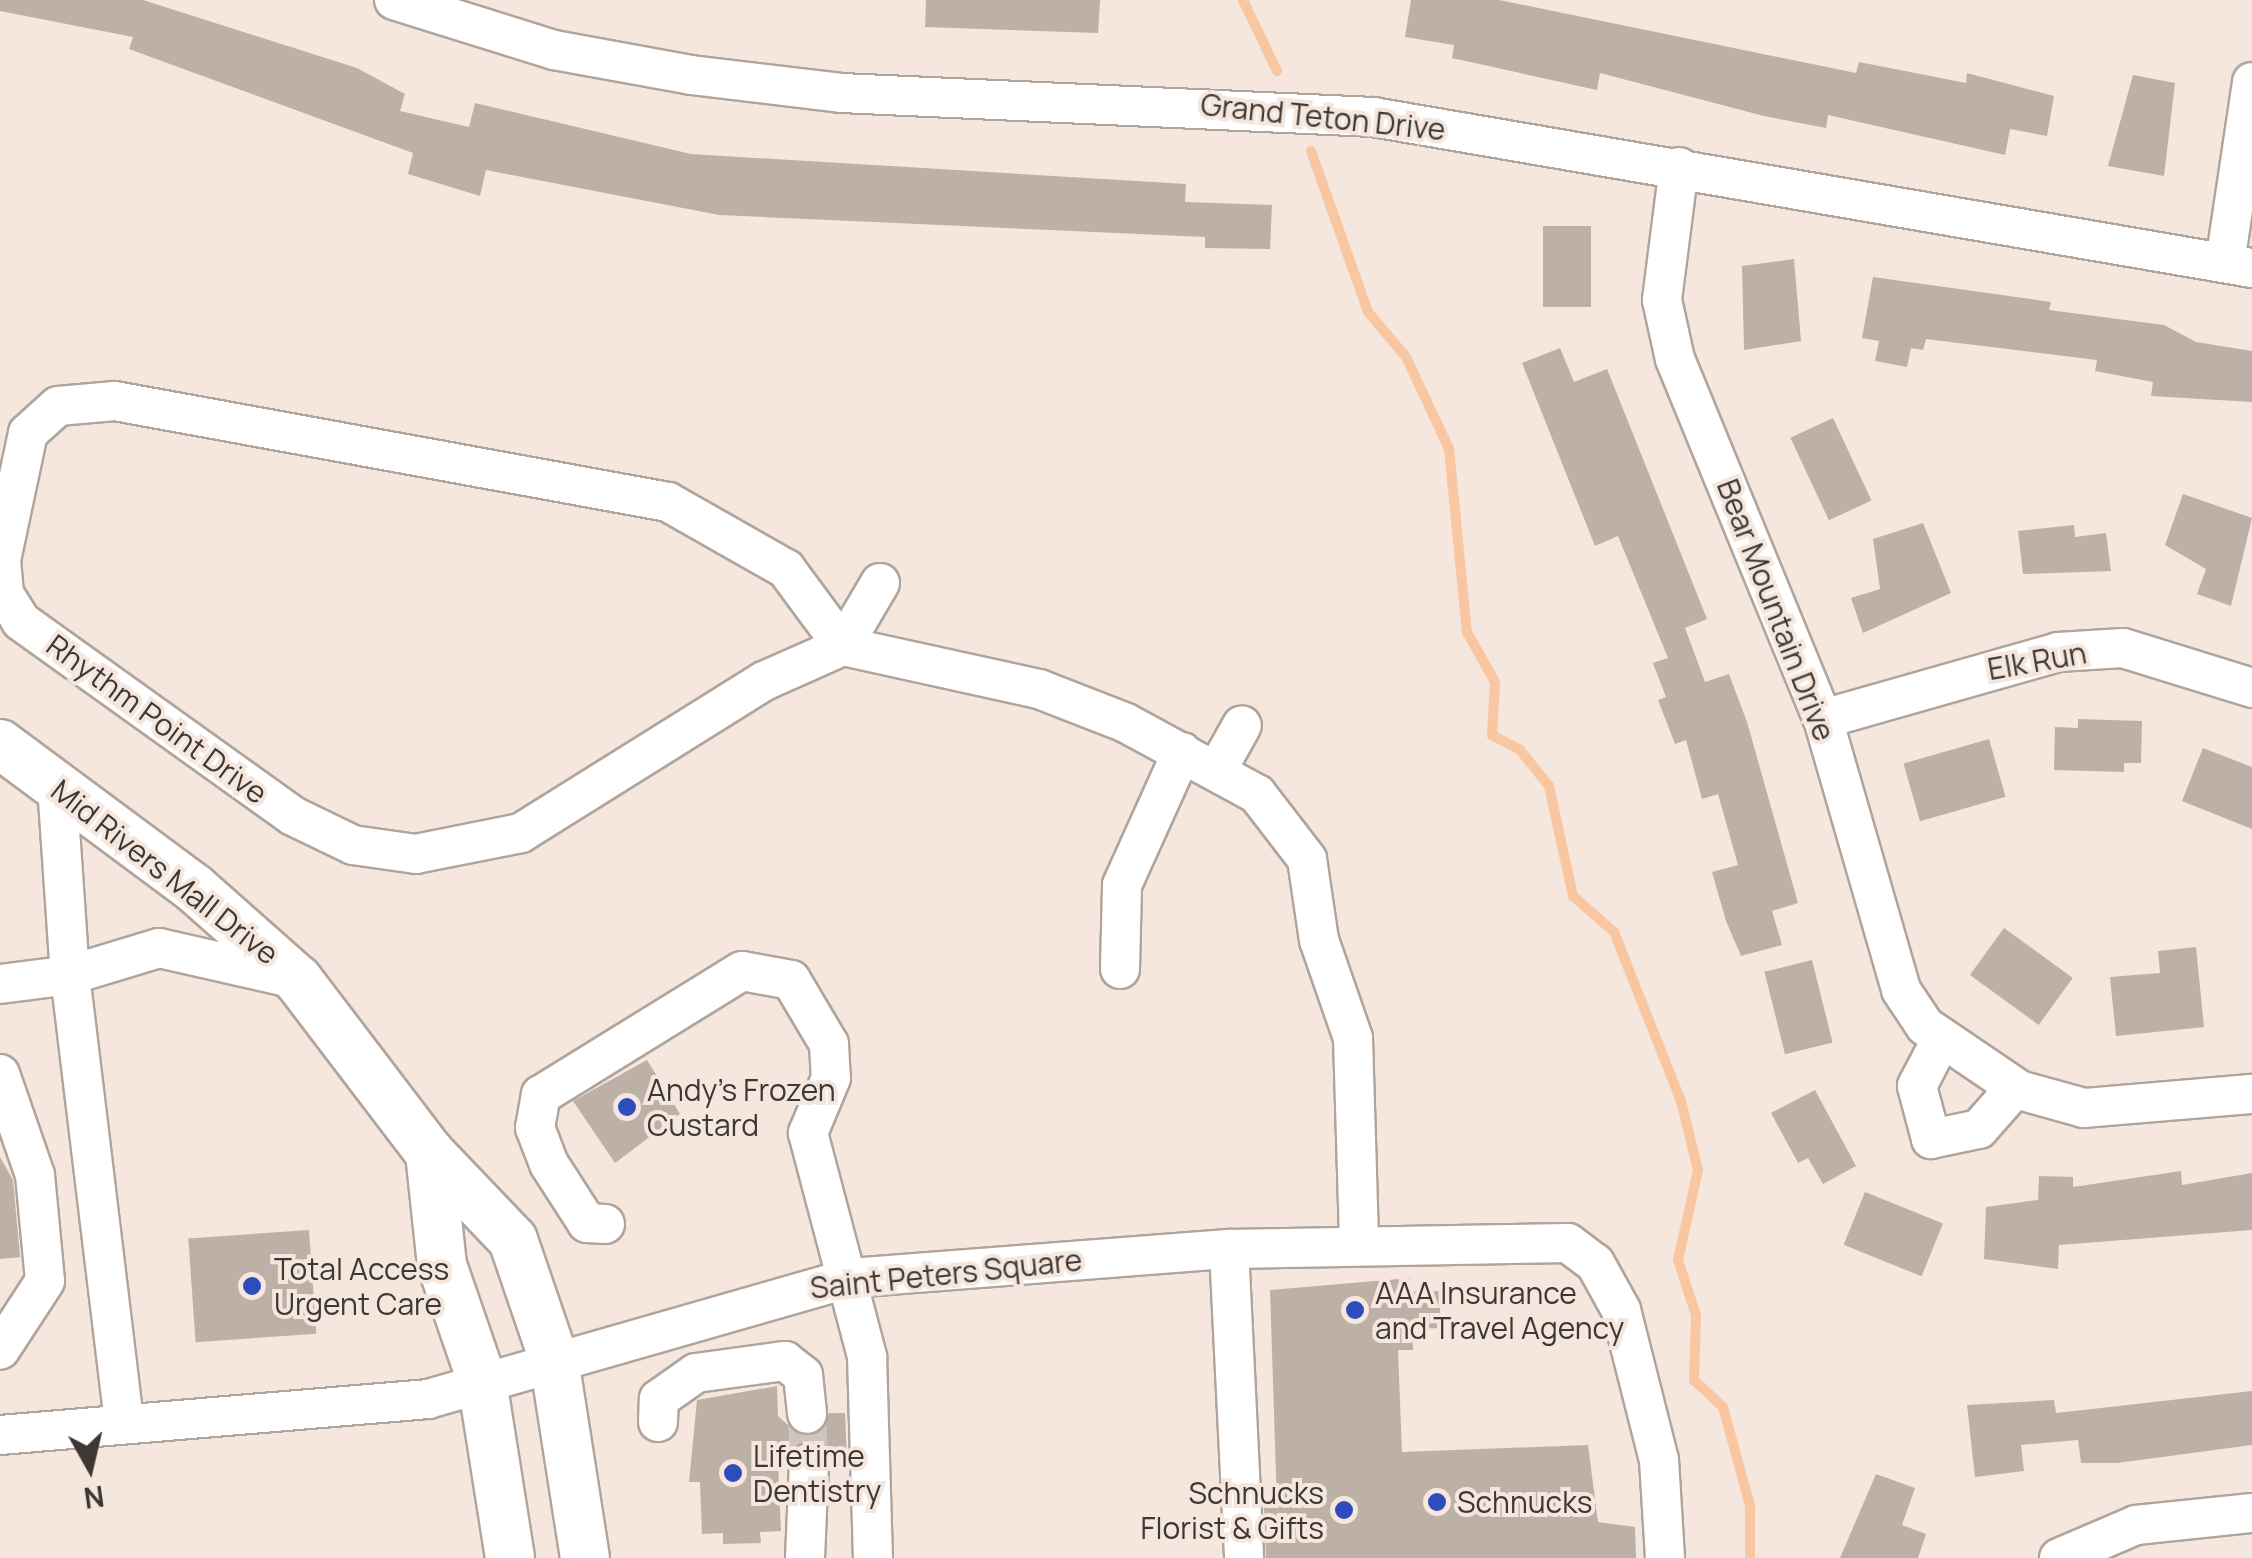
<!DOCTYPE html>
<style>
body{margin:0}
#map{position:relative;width:2252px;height:1558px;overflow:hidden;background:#f5e7dd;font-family:Manrope,sans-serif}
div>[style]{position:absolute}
.stream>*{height:10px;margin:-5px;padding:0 5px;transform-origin:5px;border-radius:5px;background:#f8c6a1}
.building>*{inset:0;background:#bdb0a7;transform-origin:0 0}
.minor-tunnel>*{height:38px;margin-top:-19px;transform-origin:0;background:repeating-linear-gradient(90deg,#d0c4bb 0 38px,transparent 0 57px)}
.roads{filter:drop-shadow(2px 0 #b1a49a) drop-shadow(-2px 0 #b1a49a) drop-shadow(0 2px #b1a49a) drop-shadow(0 -2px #b1a49a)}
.minor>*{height:38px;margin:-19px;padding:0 19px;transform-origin:19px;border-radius:19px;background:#fff}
.major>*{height:48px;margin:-24px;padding:0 24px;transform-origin:24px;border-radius:24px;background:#fff}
.dots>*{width:28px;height:28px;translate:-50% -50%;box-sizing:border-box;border:5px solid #f5e7dd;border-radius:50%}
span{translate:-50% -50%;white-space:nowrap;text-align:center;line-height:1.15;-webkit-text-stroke:8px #f5e7dd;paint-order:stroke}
.street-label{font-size:30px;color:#3d3834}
.poi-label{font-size:30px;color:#3d3834}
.left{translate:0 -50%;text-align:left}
.right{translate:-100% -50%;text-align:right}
.north{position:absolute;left:40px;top:1418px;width:100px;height:100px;-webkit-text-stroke:8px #f5e7dd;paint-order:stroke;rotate:172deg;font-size:28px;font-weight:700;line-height:40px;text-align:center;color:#3d3834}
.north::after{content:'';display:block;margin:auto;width:35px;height:45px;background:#3d3834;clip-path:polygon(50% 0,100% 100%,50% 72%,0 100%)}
</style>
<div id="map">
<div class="stream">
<div style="left:1243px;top:0;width:79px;rotate:64.4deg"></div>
<div style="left:1311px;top:151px;width:171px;rotate:70.5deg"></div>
<div style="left:1368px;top:312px;width:59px;rotate:49.8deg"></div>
<div style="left:1406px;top:357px;width:102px;rotate:64.9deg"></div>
<div style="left:1449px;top:449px;width:184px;rotate:84.4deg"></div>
<div style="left:1467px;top:632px;width:57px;rotate:60.8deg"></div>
<div style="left:1495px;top:682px;width:53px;rotate:93.2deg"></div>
<div style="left:1492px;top:735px;width:32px;rotate:28deg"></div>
<div style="left:1520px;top:750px;width:46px;rotate:51.1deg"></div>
<div style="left:1549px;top:786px;width:113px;rotate:77.7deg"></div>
<div style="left:1573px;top:896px;width:55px;rotate:41.3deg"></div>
<div style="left:1614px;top:932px;width:182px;rotate:68.4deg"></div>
<div style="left:1681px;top:1101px;width:71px;rotate:76.2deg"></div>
<div style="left:1698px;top:1170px;width:92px;rotate:102.5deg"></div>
<div style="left:1678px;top:1260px;width:58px;rotate:71.9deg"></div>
<div style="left:1696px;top:1315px;width:65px;rotate:91.8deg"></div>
<div style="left:1694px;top:1380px;width:40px;rotate:43deg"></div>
<div style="left:1723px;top:1407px;width:103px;rotate:74.7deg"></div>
<div style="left:1750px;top:1506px;width:52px;rotate:90deg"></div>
</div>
<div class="building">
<div style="clip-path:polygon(0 0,143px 0,357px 68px,405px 94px,400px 111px,469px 127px,475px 103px,691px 154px,1186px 184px,1185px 202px,1272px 205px,1270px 249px,1205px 248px,1205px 237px,719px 215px,486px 170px,480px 196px,408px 174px,413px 153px,129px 49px,133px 37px,0 11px)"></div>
<div style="clip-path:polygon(926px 0,1100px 0,1098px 33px,925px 27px)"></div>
<div style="clip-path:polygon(1411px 0,1499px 0,1856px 73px,1859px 62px,1966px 83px,1967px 73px,2054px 96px,2047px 136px,2010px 129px,2005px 155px,1828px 115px,1826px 128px,1764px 116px,1600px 73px,1597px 90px,1452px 58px,1454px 45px,1405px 37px)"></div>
<div style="clip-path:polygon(2133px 75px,2175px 83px,2164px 176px,2108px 166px)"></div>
<div style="left:1543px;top:226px;width:48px;height:81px"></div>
<div style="clip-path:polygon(1794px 259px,1801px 341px,1744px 350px,1742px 266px)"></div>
<div style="clip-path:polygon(1873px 277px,2051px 302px,2049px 310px,2164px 325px,2196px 342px,2252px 351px,2252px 402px,2151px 396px,2153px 382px,2095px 371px,2097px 360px,1926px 339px,1923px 350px,1911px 348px,1907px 367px,1875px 361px,1879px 341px,1862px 338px)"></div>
<div style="clip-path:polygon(1560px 348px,1574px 382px,1607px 369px,1707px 619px,1685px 628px,1705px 682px,1729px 674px,1747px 722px,1798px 903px,1772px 911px,1782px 945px,1741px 956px,1726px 921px,1712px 872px,1738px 865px,1718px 794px,1702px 799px,1686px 740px,1675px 744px,1658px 700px,1666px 697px,1653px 663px,1668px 658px,1618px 536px,1595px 546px,1522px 363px)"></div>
<div style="left:1833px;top:418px;width:91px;height:47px;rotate:65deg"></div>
<div style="clip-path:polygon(2183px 494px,2252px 518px,2231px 606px,2197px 594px,2206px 569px,2165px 545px)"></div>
<div style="clip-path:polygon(1923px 523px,1951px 593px,1863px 633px,1851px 598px,1880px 589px,1873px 539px)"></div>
<div style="clip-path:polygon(2074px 525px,2075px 537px,2106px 533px,2111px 571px,2023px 574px,2018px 531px)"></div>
<div style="clip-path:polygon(2078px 719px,2142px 721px,2141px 763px,2124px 763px,2124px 772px,2054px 770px,2055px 727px,2078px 728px)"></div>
<div style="left:1989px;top:739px;width:60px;height:89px;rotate:74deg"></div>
<div style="clip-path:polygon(2203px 748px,2252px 767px,2252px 829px,2182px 801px)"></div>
<div style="left:2004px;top:928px;width:85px;height:58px;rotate:36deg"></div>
<div style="clip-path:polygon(2196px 947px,2204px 1027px,2116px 1036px,2110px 977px,2160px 973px,2158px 951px)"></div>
<div style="left:1812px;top:960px;width:85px;height:49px;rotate:76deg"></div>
<div style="clip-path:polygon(647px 1060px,680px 1114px,615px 1163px,573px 1101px)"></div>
<div style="clip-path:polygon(1815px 1090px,1856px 1166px,1823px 1184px,1808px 1158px,1798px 1163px,1771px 1113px)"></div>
<div style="clip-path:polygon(0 1157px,13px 1180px,20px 1257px,0 1259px)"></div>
<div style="clip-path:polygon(2181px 1171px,2182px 1185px,2252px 1173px,2252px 1230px,2059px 1245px,2058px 1269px,1984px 1259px,1986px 1207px,2038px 1200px,2039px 1176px,2073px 1177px,2073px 1187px)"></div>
<div style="left:1865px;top:1192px;width:84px;height:57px;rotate:22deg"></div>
<div style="left:309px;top:1230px;width:104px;height:121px;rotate:86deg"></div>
<div style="clip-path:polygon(1410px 1278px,1410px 1292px,1439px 1291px,1441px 1328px,1412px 1329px,1413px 1350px,1398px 1350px,1402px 1452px,1588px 1445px,1598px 1522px,1635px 1527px,1636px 1558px,1266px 1558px,1264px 1505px,1277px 1505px,1270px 1290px)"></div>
<div style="clip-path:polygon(777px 1386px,778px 1416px,799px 1435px,819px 1433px,829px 1413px,845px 1413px,847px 1462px,831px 1462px,820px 1444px,798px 1444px,778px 1464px,781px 1531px,760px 1532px,761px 1543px,723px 1544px,723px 1533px,702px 1534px,700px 1482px,689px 1482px,697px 1400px)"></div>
<div style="clip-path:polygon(2252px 1391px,2252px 1445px,2117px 1463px,2081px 1463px,2078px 1440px,2021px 1445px,2024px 1471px,1975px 1477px,1967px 1405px,2054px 1400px,2056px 1413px)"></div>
<div style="clip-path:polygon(1876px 1474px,1915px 1488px,1902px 1525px,1926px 1534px,1918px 1558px,1840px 1558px)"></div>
</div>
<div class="minor-tunnel">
<div style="left:807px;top:1414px;width:49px;rotate:87.7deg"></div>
</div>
<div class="roads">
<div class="minor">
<div style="left:394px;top:0;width:168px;rotate:17.4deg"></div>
<div style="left:554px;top:50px;width:139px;rotate:10.3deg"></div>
<div style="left:691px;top:75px;width:151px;rotate:6.8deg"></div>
<div style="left:841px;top:93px;width:533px;rotate:2.58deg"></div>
<div style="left:1373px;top:117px;width:892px;rotate:9.75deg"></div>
<div style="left:1679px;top:167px;width:134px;rotate:97.3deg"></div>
<div style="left:1662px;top:300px;width:60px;rotate:77.6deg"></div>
<div style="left:1675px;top:359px;width:389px;rotate:67.7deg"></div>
<div style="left:1823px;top:719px;width:282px;rotate:73.9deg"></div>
<div style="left:1901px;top:990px;width:43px;rotate:56.3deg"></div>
<div style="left:1925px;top:1026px;width:114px;rotate:34.2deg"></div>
<div style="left:2019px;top:1090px;width:67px;rotate:15.5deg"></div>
<div style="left:2084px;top:1108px;width:169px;rotate:-4.8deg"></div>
<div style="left:2225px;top:263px;width:183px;rotate:-81.5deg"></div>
<div style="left:880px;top:583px;width:73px;rotate:120.4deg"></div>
<div style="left:843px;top:646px;width:86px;rotate:156.1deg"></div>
<div style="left:764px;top:681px;width:287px;rotate:148deg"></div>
<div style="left:521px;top:833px;width:107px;rotate:168.7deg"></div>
<div style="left:416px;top:854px;width:64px;rotate:-171.9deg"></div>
<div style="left:353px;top:845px;width:67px;rotate:-154.2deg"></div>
<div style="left:293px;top:816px;width:335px;rotate:-144.4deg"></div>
<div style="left:21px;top:621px;width:32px;rotate:-122deg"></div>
<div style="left:4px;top:594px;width:34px;rotate:-95deg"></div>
<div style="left:1px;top:560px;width:130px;rotate:-78deg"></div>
<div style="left:28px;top:433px;width:40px;rotate:-42deg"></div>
<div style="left:58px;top:406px;width:57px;rotate:-5deg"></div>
<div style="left:115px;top:401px;width:562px;rotate:10.35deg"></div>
<div style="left:668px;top:502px;width:136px;rotate:29.6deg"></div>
<div style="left:786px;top:569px;width:96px;rotate:53.5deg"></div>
<div style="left:843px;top:646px;width:201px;rotate:12.4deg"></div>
<div style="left:1039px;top:689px;width:93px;rotate:21.3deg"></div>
<div style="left:1126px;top:723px;width:149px;rotate:28.5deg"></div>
<div style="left:1257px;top:794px;width:82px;rotate:52.4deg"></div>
<div style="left:1307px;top:859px;width:82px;rotate:81.6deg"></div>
<div style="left:1319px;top:940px;width:104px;rotate:70.9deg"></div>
<div style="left:1353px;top:1038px;width:206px;rotate:88.3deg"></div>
<div style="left:1823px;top:719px;width:244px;rotate:-15.9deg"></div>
<div style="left:2058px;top:652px;width:65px;rotate:-3.5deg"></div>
<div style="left:2123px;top:648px;width:135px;rotate:17.2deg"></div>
<div style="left:1217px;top:770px;width:51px;rotate:-60.9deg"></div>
<div style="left:57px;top:785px;width:190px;rotate:86.1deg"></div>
<div style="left:70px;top:975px;width:93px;rotate:-16.9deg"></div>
<div style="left:159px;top:948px;width:139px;rotate:12.8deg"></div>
<div style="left:1120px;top:969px;width:84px;rotate:-88.6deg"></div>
<div style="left:1122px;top:885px;width:146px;rotate:-65.7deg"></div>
<div style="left:0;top:984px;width:71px;rotate:-7.3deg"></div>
<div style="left:70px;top:975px;width:452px;rotate:83.1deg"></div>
<div style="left:1941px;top:1040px;width:52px;rotate:117.6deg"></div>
<div style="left:1917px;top:1086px;width:55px;rotate:75.2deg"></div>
<div style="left:1931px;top:1139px;width:49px;rotate:-11.8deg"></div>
<div style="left:1979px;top:1129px;width:55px;rotate:-48.7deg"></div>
<div style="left:0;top:1074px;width:107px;rotate:70.9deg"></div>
<div style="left:35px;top:1175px;width:106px;rotate:84.6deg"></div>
<div style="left:45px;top:1281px;width:82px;rotate:123.1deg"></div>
<div style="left:605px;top:1224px;width:18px;rotate:-177deg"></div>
<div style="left:587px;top:1223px;width:70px;rotate:-122.8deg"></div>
<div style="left:549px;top:1164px;width:39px;rotate:-111deg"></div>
<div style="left:535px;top:1128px;width:34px;rotate:-80deg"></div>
<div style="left:541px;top:1095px;width:236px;rotate:-31.7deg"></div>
<div style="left:742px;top:971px;width:50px;rotate:10.4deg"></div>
<div style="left:791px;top:980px;width:74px;rotate:59.3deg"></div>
<div style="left:829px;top:1044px;width:34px;rotate:87deg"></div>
<div style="left:831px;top:1078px;width:60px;rotate:112.7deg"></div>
<div style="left:808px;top:1133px;width:232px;rotate:75.2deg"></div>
<div style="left:867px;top:1357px;width:201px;rotate:88.3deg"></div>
<div style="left:1229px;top:1249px;width:309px;rotate:87.2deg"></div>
<div style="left:658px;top:1422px;width:23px;rotate:-88deg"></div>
<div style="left:659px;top:1399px;width:45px;rotate:-35.1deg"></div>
<div style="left:696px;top:1373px;width:90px;rotate:-7.7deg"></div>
<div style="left:785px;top:1361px;width:23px;rotate:38deg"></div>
<div style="left:803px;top:1375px;width:39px;rotate:84deg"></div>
<div style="left:0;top:1435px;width:430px;rotate:-4.8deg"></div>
<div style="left:428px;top:1399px;width:439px;rotate:-16deg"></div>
<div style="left:850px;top:1278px;width:380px;rotate:-4.4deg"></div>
<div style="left:1229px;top:1249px;width:339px;rotate:-1deg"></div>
<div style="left:1568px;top:1243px;width:34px;rotate:37deg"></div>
<div style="left:1595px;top:1263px;width:54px;rotate:61deg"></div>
<div style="left:1621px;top:1310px;width:155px;rotate:75.8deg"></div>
<div style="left:1659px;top:1460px;width:98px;rotate:86.5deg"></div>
<div style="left:805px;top:1558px;width:95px;rotate:-87.6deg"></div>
<div style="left:2059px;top:1558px;width:84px;rotate:-23.2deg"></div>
<div style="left:2136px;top:1525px;width:117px;rotate:-5.9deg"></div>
</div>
<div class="major">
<div style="left:0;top:744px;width:242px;rotate:36.6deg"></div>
<div style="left:194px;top:888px;width:139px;rotate:41.5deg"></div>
<div style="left:298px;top:980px;width:218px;rotate:52.7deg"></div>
<div style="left:430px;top:1153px;width:120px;rotate:46.3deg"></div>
<div style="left:513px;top:1240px;width:127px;rotate:71.1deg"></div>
<div style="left:554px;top:1360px;width:200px;rotate:81.1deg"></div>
<div style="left:430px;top:1153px;width:113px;rotate:83.9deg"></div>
<div style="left:442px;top:1265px;width:123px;rotate:71deg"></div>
<div style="left:482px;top:1381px;width:179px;rotate:81deg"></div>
</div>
</div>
<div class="dots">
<div style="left:627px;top:1107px;background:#2e4cbc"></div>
<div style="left:252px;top:1286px;background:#2e4cbc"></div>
<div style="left:1355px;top:1310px;background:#2e4cbc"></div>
<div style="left:733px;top:1473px;background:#2e4cbc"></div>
<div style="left:1437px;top:1502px;background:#2e4cbc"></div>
<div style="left:1344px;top:1510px;background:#2e4cbc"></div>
</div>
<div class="street-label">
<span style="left:1323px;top:117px;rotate:6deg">Grand Teton Drive</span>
<span style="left:1776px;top:610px;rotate:69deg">Bear Mountain Drive</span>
<span style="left:2037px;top:661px;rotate:-10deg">Elk Run</span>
<span style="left:157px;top:719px;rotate:36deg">Rhythm Point Drive</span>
<span style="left:165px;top:872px;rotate:38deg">Mid Rivers Mall Drive</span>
<span style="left:946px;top:1274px;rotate:-6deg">Saint Peters Square</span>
</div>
<div class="poi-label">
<span class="left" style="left:647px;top:1107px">Andy's Frozen<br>Custard</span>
<span class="left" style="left:274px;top:1286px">Total Access<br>Urgent Care</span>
<span class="left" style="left:1375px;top:1310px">AAA Insurance<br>and Travel Agency</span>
<span class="left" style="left:753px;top:1473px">Lifetime<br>Dentistry</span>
<span class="right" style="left:1324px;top:1510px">Schnucks<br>Florist &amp; Gifts</span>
<span class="left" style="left:1457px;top:1502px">Schnucks</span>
</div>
<div class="north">N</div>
</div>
